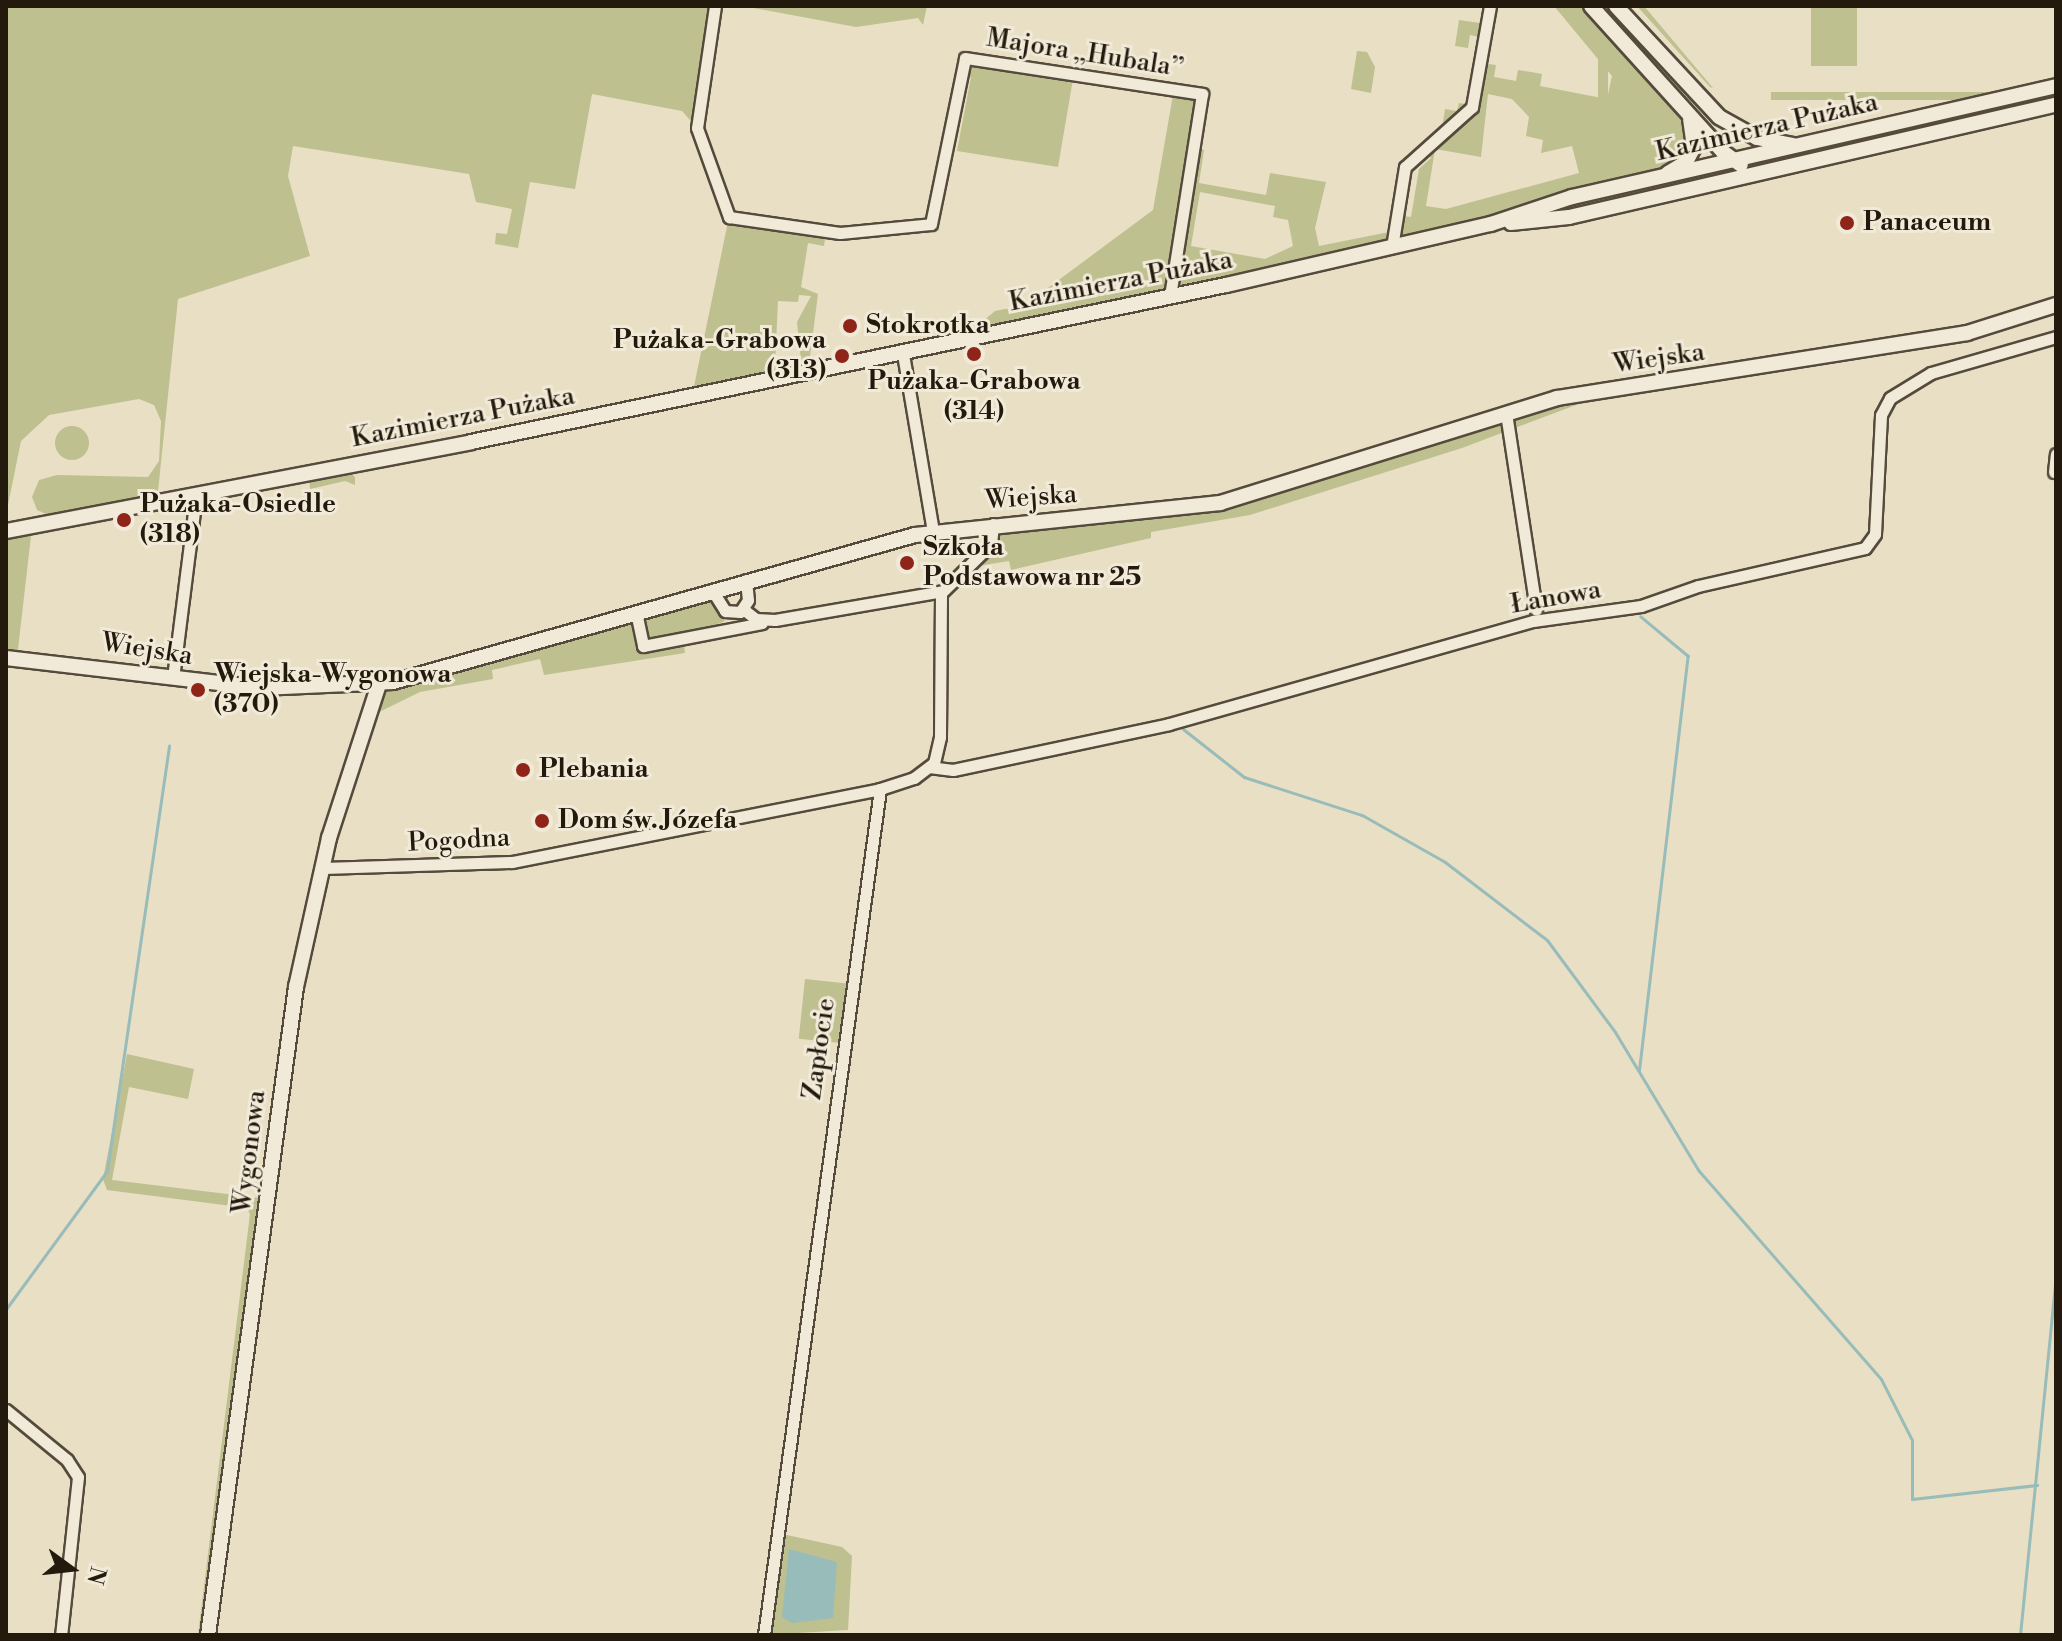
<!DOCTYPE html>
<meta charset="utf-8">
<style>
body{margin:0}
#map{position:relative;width:2062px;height:1641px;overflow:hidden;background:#e9dfc5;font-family:"Libre Bodoni",serif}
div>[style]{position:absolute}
.green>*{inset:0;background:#bec08f;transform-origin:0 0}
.round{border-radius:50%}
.water>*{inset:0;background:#98bcb9}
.stream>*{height:3px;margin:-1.5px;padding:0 1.5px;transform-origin:1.5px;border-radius:1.5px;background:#98bcb9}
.roads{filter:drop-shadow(2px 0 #554a3b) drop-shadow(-2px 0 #554a3b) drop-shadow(0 2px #554a3b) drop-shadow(0 -2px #554a3b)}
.minor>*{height:11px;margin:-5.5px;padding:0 5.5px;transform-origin:5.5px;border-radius:5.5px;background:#f1ead9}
.tertiary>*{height:14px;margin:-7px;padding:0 7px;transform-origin:7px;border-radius:7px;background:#f1ead9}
.dots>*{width:22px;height:22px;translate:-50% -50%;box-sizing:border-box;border:4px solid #f1ead9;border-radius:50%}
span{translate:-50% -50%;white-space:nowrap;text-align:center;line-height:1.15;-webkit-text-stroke:6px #f1ead9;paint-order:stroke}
.street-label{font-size:26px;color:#24190d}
.poi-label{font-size:26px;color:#24190d;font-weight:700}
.left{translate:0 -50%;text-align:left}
.right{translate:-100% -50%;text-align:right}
.frame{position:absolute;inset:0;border:8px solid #24190d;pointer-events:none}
.north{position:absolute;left:32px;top:1529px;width:80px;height:80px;-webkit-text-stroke:6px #f1ead9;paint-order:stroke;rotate:105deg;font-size:22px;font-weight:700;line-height:32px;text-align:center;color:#24190d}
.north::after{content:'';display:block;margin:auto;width:28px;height:36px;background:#24190d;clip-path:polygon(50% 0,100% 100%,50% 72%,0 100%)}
</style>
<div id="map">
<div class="green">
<div style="clip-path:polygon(6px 6px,715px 6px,697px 128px,682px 111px,592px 94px,575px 189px,530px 182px,518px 248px,495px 244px,496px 233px,507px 234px,512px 209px,476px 202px,469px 174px,293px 146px,288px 176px,310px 256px,178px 299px,157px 501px,62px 521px,37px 510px,32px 497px,39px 480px,57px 475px,148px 477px,159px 461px,161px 421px,154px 405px,139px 399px,49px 415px,21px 441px,6px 515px)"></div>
<div style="clip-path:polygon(743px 6px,927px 6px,923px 25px,918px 18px,856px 27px)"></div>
<div style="clip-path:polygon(evenodd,1554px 6px,1591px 6px,1696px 132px,1679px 168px,1540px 207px,958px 342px,957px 334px,977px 326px,995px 311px,1025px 305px,1153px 210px,1174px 89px,1202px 94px,1194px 148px,1204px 150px,1199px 183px,1266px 195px,1270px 173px,1326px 182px,1315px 228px,1319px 246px,1394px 231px,1397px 215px,1411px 217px,1419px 169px,1431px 158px,1424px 150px,1441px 135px,1445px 109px,1457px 111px,1459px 103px,1472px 105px,1480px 63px,1496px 65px,1494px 77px,1516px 81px,1518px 70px,1531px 72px,1542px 74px,1540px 86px,1607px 99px,1612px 76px,1554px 6px,1488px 94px,1512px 99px,1529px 117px,1526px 136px,1543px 140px,1541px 153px,1572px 146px,1579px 173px,1446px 209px,1426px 206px,1435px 149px,1481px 157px,1488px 94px,1554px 6px,1200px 192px,1275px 206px,1273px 217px,1288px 220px,1293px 246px,1265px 259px,1191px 246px,1200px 192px)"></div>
<div style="left:1598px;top:6px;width:10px;height:146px"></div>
<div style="clip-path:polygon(1637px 6px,1644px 6px,1713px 88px,1710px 87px)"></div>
<div style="left:1811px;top:6px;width:46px;height:60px"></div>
<div style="clip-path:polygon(1459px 20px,1486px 24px,1484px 38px,1470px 35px,1468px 48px,1455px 46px)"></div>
<div style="clip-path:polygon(1357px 51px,1367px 52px,1375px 67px,1371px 93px,1351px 89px)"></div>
<div style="clip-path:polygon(962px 60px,1074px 73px,1058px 167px,957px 151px,971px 77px,959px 74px)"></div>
<div style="left:2056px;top:92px;width:8px;height:285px;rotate:90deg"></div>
<div style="clip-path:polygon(evenodd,729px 217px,826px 231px,824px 246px,808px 243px,801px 287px,818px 294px,808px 372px,692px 396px,729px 217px,799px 295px,811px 296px,797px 322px,801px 361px,775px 365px,778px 301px,798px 302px,799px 295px)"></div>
<div style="clip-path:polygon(1583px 394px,1584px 402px,1462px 448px,1250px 515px,1151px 532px,1151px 538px,1011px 570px,1009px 561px,978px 566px,973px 562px,984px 553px,993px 524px,1168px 512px)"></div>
<div class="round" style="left:55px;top:426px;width:34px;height:34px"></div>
<div style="clip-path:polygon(343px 467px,355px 477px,355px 485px,345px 481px,310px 489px,309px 474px)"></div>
<div style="clip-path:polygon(32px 527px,17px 658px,6px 658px,6px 531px)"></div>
<div style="clip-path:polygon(707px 599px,725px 621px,683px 638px,685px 653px,544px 675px,540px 659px,492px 670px,493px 679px,420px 692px,369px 717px,379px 689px)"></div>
<div style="left:805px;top:979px;width:47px;height:60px;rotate:6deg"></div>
<div style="clip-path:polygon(127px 1054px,194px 1069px,188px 1099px,129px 1087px,112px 1180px,268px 1199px,208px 1635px,198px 1635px,250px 1214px,247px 1208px,107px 1190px,103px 1179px)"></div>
<div style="clip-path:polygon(787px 1535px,842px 1547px,852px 1556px,848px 1630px,764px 1635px,776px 1537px)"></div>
</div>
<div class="water">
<div style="clip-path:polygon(789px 1549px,837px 1562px,833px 1618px,792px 1623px,782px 1617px)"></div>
</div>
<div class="stream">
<div style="left:1183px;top:729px;width:78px;rotate:38.2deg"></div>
<div style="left:1244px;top:777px;width:124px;rotate:17.9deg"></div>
<div style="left:1362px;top:815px;width:95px;rotate:29.5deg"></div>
<div style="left:1445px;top:862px;width:128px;rotate:37.4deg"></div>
<div style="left:1547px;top:940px;width:114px;rotate:53.5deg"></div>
<div style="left:1615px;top:1032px;width:162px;rotate:58.9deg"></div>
<div style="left:1699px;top:1171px;width:276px;rotate:48.8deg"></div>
<div style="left:1881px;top:1379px;width:68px;rotate:63.1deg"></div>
<div style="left:1912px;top:1440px;width:59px;rotate:90deg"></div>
<div style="left:1912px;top:1499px;width:126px;rotate:-6.4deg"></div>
<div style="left:1639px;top:1070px;width:417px;rotate:-83.3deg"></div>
<div style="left:1688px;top:656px;width:62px;rotate:-140.2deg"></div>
<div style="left:6px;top:1309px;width:171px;rotate:-53.8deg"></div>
<div style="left:107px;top:1171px;width:430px;rotate:-81.7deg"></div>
<div style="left:2020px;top:1635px;width:360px;rotate:-84.3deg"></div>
</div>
<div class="roads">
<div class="minor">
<div style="left:715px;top:6px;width:123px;rotate:98.4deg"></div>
<div style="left:697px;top:128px;width:95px;rotate:70.2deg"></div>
<div style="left:729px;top:217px;width:112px;rotate:8.2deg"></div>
<div style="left:840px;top:233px;width:91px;rotate:-5.6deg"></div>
<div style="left:931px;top:224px;width:169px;rotate:-78.4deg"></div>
<div style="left:965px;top:58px;width:240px;rotate:8.6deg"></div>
<div style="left:1202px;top:94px;width:205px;rotate:99deg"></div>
<div style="left:1392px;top:247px;width:81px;rotate:-80.8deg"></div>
<div style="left:1405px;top:167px;width:90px;rotate:-41.8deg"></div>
<div style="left:1472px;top:107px;width:103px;rotate:-79.9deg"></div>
<div style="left:903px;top:354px;width:181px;rotate:80.4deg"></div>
<div style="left:1506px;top:413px;width:199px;rotate:81.3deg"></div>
<div style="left:2054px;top:472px;width:18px;rotate:-84deg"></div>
<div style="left:712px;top:590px;width:25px;rotate:58deg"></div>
<div style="left:725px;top:611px;width:15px;rotate:4deg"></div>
<div style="left:740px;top:612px;width:14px;rotate:-56deg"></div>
<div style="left:748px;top:600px;width:20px;rotate:-96deg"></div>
<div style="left:743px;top:609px;width:16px;rotate:38deg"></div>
<div style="left:756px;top:619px;width:19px;rotate:3deg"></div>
<div style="left:775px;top:620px;width:170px;rotate:-9.8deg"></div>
<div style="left:636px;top:612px;width:35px;rotate:78deg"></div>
<div style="left:643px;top:646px;width:121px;rotate:-10.9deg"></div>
<div style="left:173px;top:678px;width:182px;rotate:-82.8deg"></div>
<div style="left:929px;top:767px;width:24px;rotate:7deg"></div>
<div style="left:953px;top:770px;width:221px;rotate:-12deg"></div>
<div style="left:1169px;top:724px;width:378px;rotate:-15.8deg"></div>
<div style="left:1533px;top:621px;width:109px;rotate:-7.9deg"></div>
<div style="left:1641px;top:606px;width:60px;rotate:-19.3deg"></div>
<div style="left:1698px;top:586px;width:171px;rotate:-12.8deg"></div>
<div style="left:1865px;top:548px;width:17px;rotate:-54deg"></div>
<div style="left:1875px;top:534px;width:119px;rotate:-87.1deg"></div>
<div style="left:1881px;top:415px;width:19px;rotate:-62deg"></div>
<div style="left:1890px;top:398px;width:48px;rotate:-31.4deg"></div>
<div style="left:1931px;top:373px;width:130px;rotate:-16.1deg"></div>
<div style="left:321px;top:868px;width:191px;rotate:-1.8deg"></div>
<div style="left:512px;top:862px;width:375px;rotate:-11.2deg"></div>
<div style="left:6px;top:1410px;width:79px;rotate:39.3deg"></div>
<div style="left:67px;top:1460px;width:20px;rotate:57deg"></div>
<div style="left:78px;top:1477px;width:159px;rotate:96.1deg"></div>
<div style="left:764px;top:1635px;width:854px;rotate:-82.19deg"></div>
<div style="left:880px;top:789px;width:36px;rotate:-18deg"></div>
<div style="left:914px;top:778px;width:25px;rotate:-37deg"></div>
<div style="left:934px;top:763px;width:27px;rotate:-77deg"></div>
<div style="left:940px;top:737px;width:144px;rotate:-89.6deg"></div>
<div style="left:941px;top:593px;width:70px;rotate:-44.4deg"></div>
<div style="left:991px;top:544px;width:20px;rotate:-84deg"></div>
</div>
<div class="tertiary">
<div style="left:1591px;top:6px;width:197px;rotate:47.9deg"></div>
<div style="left:1723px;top:152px;width:22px;rotate:36deg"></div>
<div style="left:1616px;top:6px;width:151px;rotate:47.1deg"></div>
<div style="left:1719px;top:117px;width:43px;rotate:28.9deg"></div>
<div style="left:1757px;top:138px;width:36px;rotate:11deg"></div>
<div style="left:1668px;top:173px;width:21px;rotate:-31deg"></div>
<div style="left:1686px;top:162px;width:17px;rotate:-62deg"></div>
<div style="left:1694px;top:147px;width:28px;rotate:-98deg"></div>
<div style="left:1511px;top:223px;width:58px;rotate:-5.9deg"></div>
<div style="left:1569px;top:217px;width:500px;rotate:-13deg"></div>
<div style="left:6px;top:531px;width:473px;rotate:-10.8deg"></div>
<div style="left:471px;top:442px;width:771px;rotate:-11.75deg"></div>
<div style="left:1226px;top:285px;width:272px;rotate:-13deg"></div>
<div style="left:1491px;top:224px;width:85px;rotate:-18.4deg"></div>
<div style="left:1572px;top:197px;width:497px;rotate:-12.9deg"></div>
<div style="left:6px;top:658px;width:257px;rotate:6.7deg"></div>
<div style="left:261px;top:688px;width:132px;rotate:-2.6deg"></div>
<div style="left:393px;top:682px;width:542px;rotate:-15.73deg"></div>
<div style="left:915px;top:535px;width:307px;rotate:-6deg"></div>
<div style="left:1220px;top:503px;width:353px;rotate:-17.3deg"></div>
<div style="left:1557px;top:398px;width:415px;rotate:-9deg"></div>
<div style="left:1967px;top:333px;width:93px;rotate:-17.5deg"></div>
<div style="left:208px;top:1635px;width:654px;rotate:-82.27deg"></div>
<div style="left:296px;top:987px;width:153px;rotate:-77.5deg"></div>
<div style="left:329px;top:838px;width:162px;rotate:-72deg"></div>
</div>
</div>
<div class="dots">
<div style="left:1847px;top:223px;background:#8f2418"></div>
<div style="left:850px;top:326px;background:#8f2418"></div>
<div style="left:974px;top:354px;background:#8f2418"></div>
<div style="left:842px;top:356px;background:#8f2418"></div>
<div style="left:124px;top:520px;background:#8f2418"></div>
<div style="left:907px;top:563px;background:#8f2418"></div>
<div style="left:198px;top:690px;background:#8f2418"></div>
<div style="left:523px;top:770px;background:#8f2418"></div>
<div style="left:542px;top:821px;background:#8f2418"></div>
</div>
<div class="street-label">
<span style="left:1085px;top:54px;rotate:9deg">Majora „Hubala”</span>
<span style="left:1767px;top:128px;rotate:-13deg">Kazimierza Pużaka</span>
<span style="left:1121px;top:282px;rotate:-11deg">Kazimierza Pużaka</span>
<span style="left:1659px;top:359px;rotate:-8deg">Wiejska</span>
<span style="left:463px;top:418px;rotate:-11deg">Kazimierza Pużaka</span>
<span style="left:1031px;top:498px;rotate:-4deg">Wiejska</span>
<span style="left:1556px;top:598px;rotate:-10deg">Łanowa</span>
<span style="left:147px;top:650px;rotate:9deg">Wiejska</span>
<span style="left:459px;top:841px;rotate:-3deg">Pogodna</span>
<span style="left:820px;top:1049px;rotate:-82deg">Zapłocie</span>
<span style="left:250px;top:1152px;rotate:-83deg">Wygonowa</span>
</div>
<div class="poi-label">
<span class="left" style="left:1863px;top:223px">Panaceum</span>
<span class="left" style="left:866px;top:326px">Stokrotka</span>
<span class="right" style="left:826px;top:356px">Pużaka-Grabowa<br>(313)</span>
<span style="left:974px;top:397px">Pużaka-Grabowa<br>(314)</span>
<span class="left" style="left:140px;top:520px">Pużaka-Osiedle<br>(318)</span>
<span class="left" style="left:923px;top:563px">Szkoła<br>Podstawowa nr 25</span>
<span class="left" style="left:214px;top:690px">Wiejska-Wygonowa<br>(370)</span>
<span class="left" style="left:539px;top:770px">Plebania</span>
<span class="left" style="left:558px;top:821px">Dom św. Józefa</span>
</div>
<div class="frame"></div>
<div class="north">N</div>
</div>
